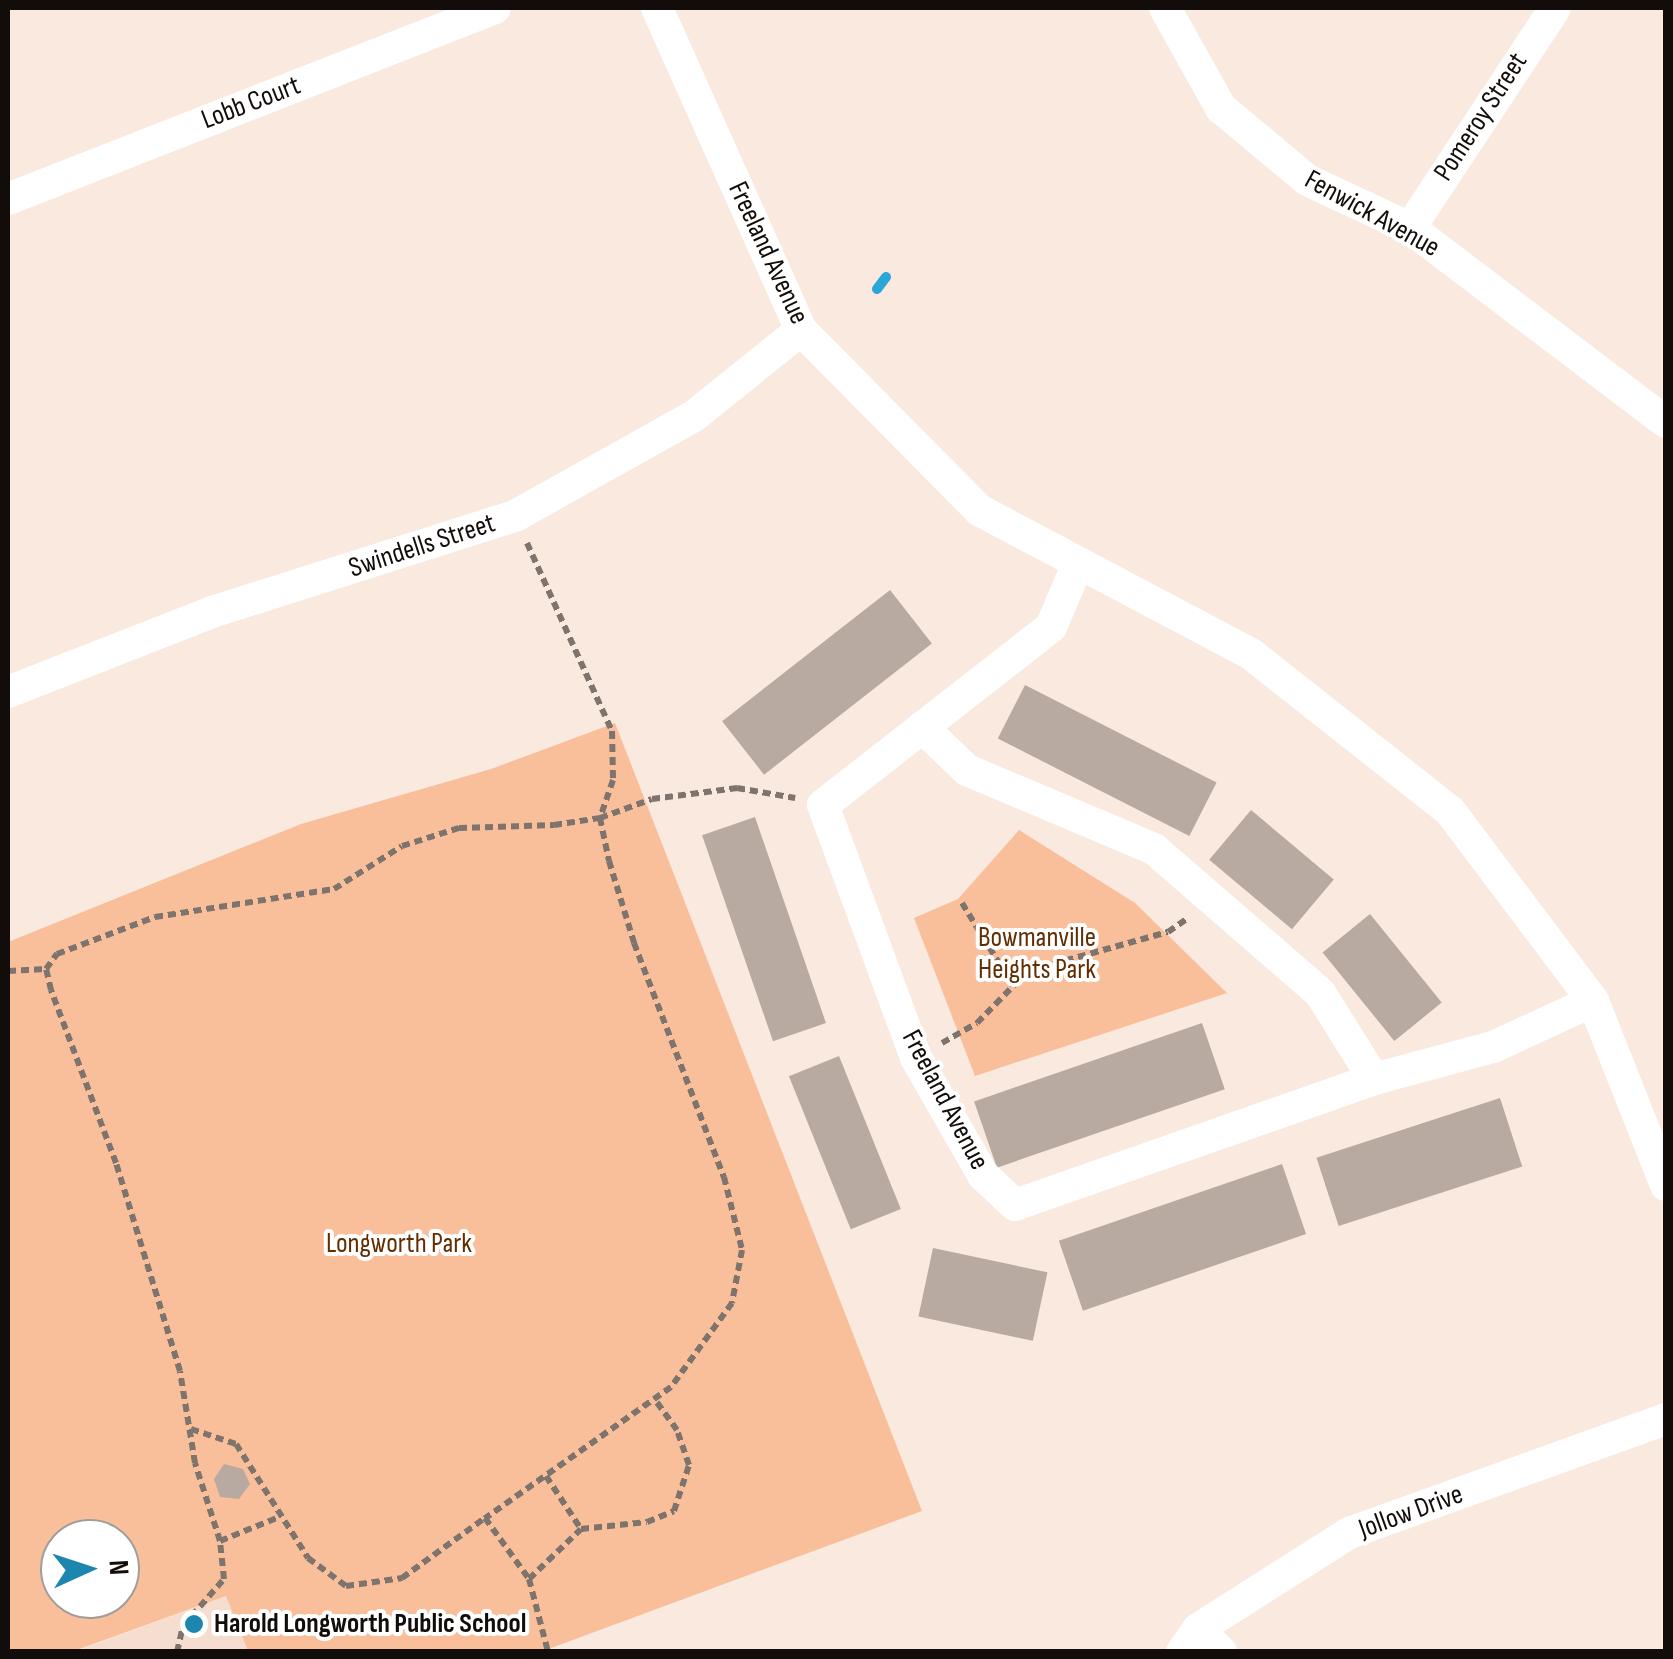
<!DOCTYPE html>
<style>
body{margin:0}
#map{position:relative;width:1673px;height:1659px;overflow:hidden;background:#f9e9df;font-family:"Sofia Sans Condensed",sans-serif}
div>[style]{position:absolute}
.built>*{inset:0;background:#f5decf}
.green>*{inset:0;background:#f9bf9a}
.stream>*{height:10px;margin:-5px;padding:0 5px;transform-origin:5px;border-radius:5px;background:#2aa7d8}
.building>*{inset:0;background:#b9aaa1;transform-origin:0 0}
.path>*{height:6px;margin-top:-3px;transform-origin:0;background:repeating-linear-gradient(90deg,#7e746d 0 8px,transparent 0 13px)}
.minor>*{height:32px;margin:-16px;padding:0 16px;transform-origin:16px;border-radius:16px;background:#fff}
.dots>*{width:28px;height:28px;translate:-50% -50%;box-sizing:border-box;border:5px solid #fff;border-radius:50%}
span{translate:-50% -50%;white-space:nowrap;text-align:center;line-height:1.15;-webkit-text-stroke:8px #fff;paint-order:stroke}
.street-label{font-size:28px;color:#120d0a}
.park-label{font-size:28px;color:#622d00}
.poi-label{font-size:28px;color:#120d0a;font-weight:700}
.left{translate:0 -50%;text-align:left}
.frame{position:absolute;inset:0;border:10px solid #120d0a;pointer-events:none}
.north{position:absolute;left:40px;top:1519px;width:100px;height:100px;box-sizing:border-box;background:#fff;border:2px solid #a09e9d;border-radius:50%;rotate:87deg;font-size:28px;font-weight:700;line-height:40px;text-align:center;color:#120d0a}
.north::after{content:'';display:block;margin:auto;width:35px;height:45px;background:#1d86af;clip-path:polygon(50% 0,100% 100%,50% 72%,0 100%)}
</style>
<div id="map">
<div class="built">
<div style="clip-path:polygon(227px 1596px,248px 1651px,74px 1652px)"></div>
</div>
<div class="green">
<div style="clip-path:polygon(evenodd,615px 723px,922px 1511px,543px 1651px,248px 1651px,226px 1596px,74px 1651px,8px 1652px,8px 942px,301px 824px,491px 769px,615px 723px,60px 1539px,120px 1539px,120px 1599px,60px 1599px,60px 1539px)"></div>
<div style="clip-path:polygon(1019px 830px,1135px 903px,1227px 993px,975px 1076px,914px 918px,958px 899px)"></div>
</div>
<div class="stream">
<div style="left:877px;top:289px;width:15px;rotate:-53deg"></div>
</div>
<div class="building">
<div style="left:890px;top:590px;width:68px;height:213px;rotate:52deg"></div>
<div style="left:1025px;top:685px;width:215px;height:60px;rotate:27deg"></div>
<div style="left:1251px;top:810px;width:108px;height:65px;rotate:40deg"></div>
<div style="left:755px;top:817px;width:218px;height:56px;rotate:71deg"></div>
<div style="left:1370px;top:914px;width:114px;height:61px;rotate:51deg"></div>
<div style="left:1202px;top:1023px;width:70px;height:241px;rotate:71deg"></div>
<div style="left:839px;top:1056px;width:165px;height:54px;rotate:68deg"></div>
<div style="left:1500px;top:1098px;width:72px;height:193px;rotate:72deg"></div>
<div style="left:1282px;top:1164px;width:74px;height:236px;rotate:71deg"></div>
<div style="left:933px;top:1248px;width:117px;height:70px;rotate:12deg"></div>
<div style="clip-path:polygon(224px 1464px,243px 1469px,250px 1484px,239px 1499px,220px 1497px,214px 1479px)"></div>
</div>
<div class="path">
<div style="left:527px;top:543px;width:206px;rotate:65.7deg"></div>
<div style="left:612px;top:731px;width:49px;rotate:88.8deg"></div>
<div style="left:613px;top:780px;width:40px;rotate:108.9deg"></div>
<div style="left:600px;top:818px;width:44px;rotate:78.2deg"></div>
<div style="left:609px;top:861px;width:86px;rotate:73deg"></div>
<div style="left:634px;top:943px;width:251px;rotate:69deg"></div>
<div style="left:724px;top:1177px;width:75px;rotate:76.1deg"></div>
<div style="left:742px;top:1250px;width:54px;rotate:100.7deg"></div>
<div style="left:732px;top:1303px;width:104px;rotate:126deg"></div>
<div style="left:671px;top:1387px;width:228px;rotate:144.8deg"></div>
<div style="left:485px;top:1518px;width:75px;rotate:54.2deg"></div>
<div style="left:529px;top:1579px;width:75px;rotate:75.4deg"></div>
<div style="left:962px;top:903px;width:97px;rotate:58.4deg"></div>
<div style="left:8px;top:971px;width:38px;rotate:-3deg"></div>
<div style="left:942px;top:1043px;width:40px;rotate:-29.7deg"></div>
<div style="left:977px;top:1023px;width:73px;rotate:-45.6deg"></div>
<div style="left:1028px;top:971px;width:145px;rotate:-15.6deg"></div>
<div style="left:1168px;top:932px;width:24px;rotate:-35deg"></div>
<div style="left:191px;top:1429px;width:47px;rotate:18.4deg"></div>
<div style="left:236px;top:1444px;width:135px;rotate:57.7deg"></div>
<div style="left:308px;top:1558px;width:47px;rotate:36.4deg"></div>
<div style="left:346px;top:1586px;width:57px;rotate:-8.1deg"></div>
<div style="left:402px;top:1578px;width:102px;rotate:-35.9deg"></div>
<div style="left:546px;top:1476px;width:64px;rotate:56.6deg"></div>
<div style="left:220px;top:1541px;width:82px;rotate:-107.8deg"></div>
<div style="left:195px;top:1463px;width:93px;rotate:-99.3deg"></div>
<div style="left:180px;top:1371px;width:218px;rotate:-107.1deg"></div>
<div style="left:116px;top:1163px;width:185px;rotate:-110.6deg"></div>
<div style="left:51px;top:990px;width:22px;rotate:-103deg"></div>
<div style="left:46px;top:969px;width:19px;rotate:-54deg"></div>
<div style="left:57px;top:954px;width:105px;rotate:-20.7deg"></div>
<div style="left:155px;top:917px;width:181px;rotate:-8.9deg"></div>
<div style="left:334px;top:889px;width:80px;rotate:-32.3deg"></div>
<div style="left:402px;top:846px;width:60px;rotate:-17.5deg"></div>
<div style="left:459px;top:828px;width:95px;rotate:-1.8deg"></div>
<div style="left:554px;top:825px;width:47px;rotate:-8.7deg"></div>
<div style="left:600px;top:818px;width:55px;rotate:-20.1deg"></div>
<div style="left:652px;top:799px;width:86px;rotate:-7.4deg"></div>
<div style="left:737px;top:788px;width:59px;rotate:9.8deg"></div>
<div style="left:529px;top:1579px;width:72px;rotate:-43.9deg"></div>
<div style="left:581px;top:1529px;width:66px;rotate:-6.1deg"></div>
<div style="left:647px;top:1522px;width:29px;rotate:-22deg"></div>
<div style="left:674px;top:1511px;width:48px;rotate:-71.9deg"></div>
<div style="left:689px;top:1465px;width:37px;rotate:-109deg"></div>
<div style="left:677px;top:1430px;width:36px;rotate:-126deg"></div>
<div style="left:177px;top:1652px;width:27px;rotate:-77deg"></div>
<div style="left:183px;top:1626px;width:62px;rotate:-48.9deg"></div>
<div style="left:224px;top:1579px;width:38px;rotate:-96deg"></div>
<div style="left:220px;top:1541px;width:64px;rotate:-22.1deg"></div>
</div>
<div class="minor">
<div style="left:657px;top:8px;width:353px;rotate:65.9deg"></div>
<div style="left:801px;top:330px;width:253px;rotate:45.3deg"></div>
<div style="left:979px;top:510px;width:308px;rotate:27.9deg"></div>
<div style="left:1251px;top:654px;width:253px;rotate:38.3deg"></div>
<div style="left:1450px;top:811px;width:238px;rotate:53deg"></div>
<div style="left:1593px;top:1001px;width:198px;rotate:68.4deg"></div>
<div style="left:1165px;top:8px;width:115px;rotate:60.8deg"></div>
<div style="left:1221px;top:108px;width:112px;rotate:39.9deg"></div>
<div style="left:1307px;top:180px;width:114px;rotate:25deg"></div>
<div style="left:1410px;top:228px;width:321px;rotate:37.2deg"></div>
<div style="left:8px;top:199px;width:523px;rotate:-21.41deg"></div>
<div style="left:1410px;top:228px;width:263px;rotate:-56.6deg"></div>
<div style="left:1077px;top:566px;width:66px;rotate:113.1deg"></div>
<div style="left:1051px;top:627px;width:289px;rotate:142deg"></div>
<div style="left:823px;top:805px;width:270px;rotate:69.8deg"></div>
<div style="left:916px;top:1058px;width:135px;rotate:60.2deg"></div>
<div style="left:983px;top:1175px;width:44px;rotate:43.2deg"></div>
<div style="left:1015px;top:1205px;width:380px;rotate:-19.3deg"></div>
<div style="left:1374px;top:1079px;width:123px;rotate:-15.1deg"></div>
<div style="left:1493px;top:1047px;width:110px;rotate:-24.7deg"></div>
<div style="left:8px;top:692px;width:219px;rotate:-21.4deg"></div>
<div style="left:212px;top:612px;width:318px;rotate:-17.6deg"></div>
<div style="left:515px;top:516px;width:205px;rotate:-29.2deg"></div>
<div style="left:694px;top:416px;width:137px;rotate:-38.8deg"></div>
<div style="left:922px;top:727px;width:62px;rotate:43.7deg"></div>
<div style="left:967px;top:770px;width:203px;rotate:22.9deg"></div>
<div style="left:1154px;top:849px;width:220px;rotate:40.9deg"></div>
<div style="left:1320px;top:993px;width:102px;rotate:57.9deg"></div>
<div style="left:1198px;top:1629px;width:33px;rotate:45deg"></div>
<div style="left:1182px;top:1652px;width:28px;rotate:-55deg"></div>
<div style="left:1198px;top:1629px;width:179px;rotate:-32.4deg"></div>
<div style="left:1349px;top:1533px;width:337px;rotate:-19.8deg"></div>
</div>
<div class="dots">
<div style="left:194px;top:1624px;background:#1d86af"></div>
</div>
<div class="street-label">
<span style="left:251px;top:103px;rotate:-21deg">Lobb Court</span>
<span style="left:1481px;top:117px;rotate:-57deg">Pomeroy Street</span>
<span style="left:1372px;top:214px;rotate:29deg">Fenwick Avenue</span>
<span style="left:768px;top:253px;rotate:65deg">Freeland Avenue</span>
<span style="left:422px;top:546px;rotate:-18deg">Swindells Street</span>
<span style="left:945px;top:1100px;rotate:62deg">Freeland Avenue</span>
<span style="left:1411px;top:1512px;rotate:-20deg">Jollow Drive</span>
</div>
<div class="park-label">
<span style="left:1037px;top:954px">Bowmanville<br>Heights Park</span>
<span style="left:399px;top:1244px">Longworth Park</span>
</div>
<div class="poi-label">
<span class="left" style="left:214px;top:1624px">Harold Longworth Public School</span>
</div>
<div class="frame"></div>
<div class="north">N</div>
</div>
